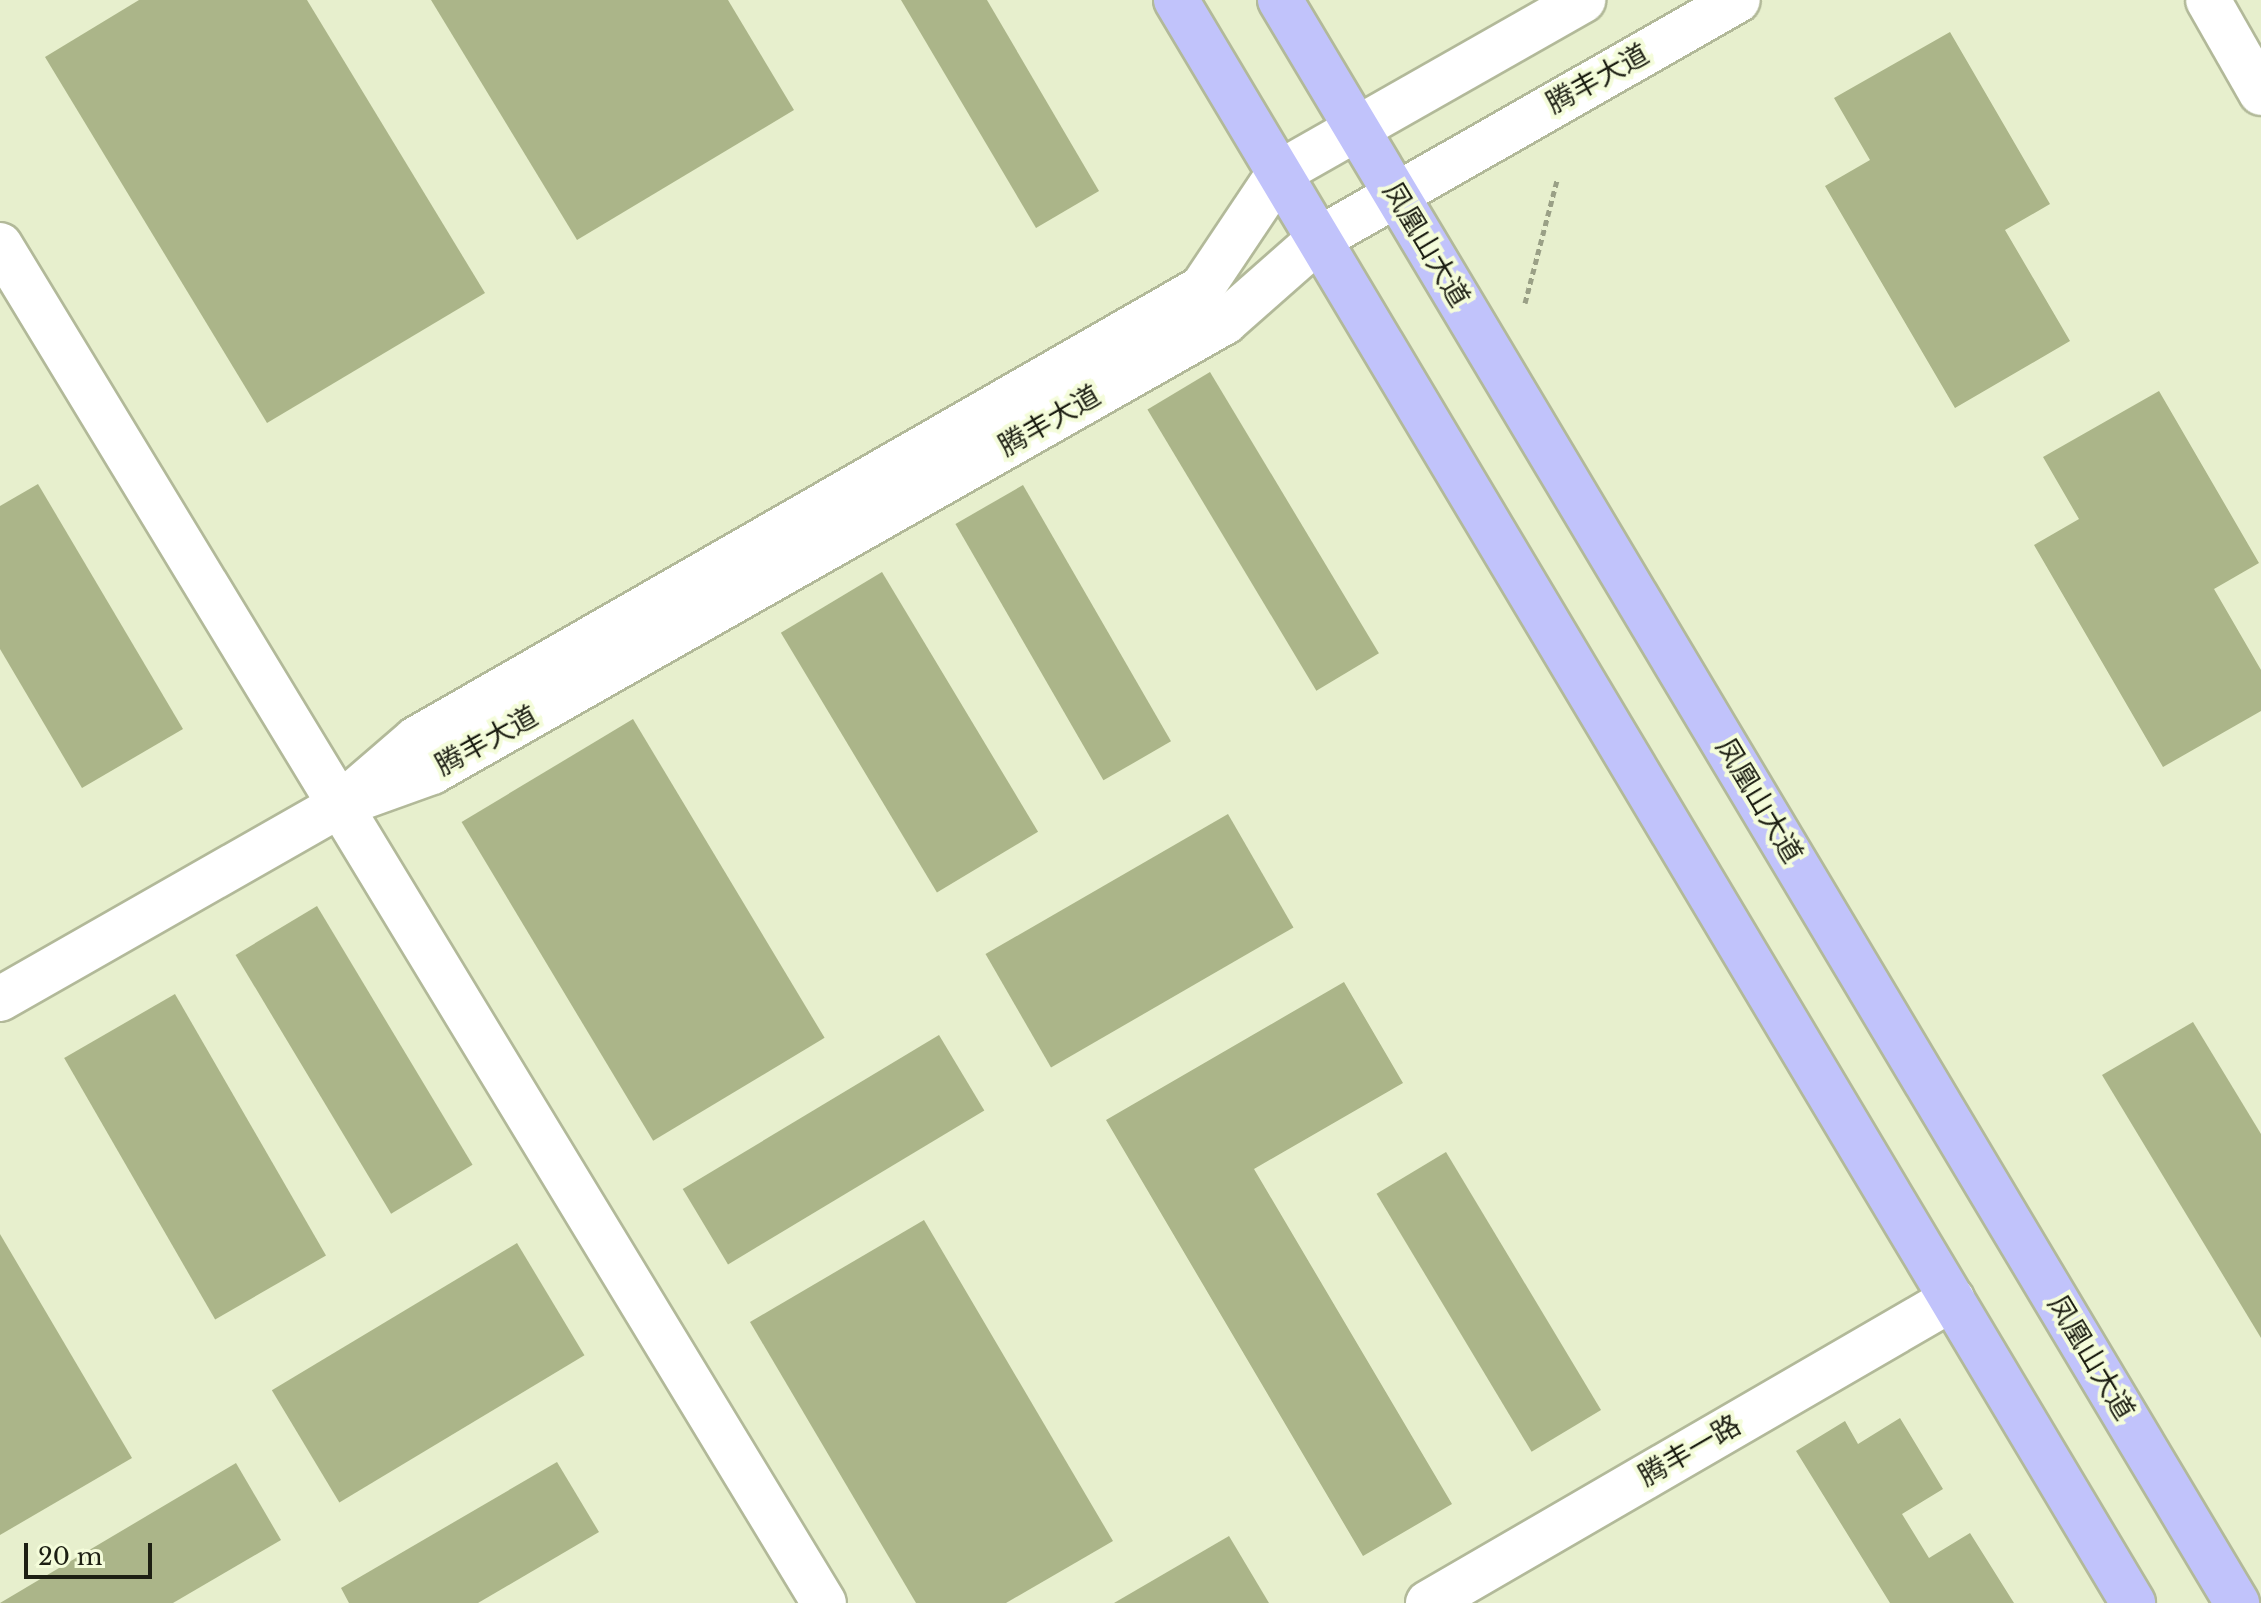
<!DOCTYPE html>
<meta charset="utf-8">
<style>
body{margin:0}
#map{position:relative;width:2261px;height:1603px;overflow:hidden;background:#e7efcd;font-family:"Libre Baskerville","Noto Sans SC",serif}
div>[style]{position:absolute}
.building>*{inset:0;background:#abb589;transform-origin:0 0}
.path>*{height:5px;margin-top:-2.5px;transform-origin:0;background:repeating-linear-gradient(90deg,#9aa086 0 6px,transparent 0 10px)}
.roads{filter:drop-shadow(2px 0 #b2b999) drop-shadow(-2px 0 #b2b999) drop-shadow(0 2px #b2b999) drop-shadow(0 -2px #b2b999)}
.minor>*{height:44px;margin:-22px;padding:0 22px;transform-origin:22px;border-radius:22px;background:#fff}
.major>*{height:44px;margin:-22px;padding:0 22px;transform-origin:22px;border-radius:22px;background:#c1c3fb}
span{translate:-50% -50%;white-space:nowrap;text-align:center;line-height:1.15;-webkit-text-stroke:8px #f4fcda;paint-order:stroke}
.street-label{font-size:28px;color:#1d1f13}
.scale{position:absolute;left:24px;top:1543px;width:128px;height:36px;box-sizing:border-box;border:4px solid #1d1f13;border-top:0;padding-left:10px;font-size:24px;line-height:28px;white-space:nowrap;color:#1d1f13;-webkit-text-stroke:6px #f4fcda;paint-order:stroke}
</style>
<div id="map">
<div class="building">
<div style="clip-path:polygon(139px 0,307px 0,485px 293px,267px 423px,45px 57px)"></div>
<div style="clip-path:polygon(431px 0,728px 0,794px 110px,577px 240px)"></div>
<div style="clip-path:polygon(901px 0,987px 0,1099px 191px,1036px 228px)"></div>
<div style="clip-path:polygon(1950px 32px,2050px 204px,2005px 230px,2070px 341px,1955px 408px,1825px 186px,1870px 160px,1834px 98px)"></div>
<div style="left:1210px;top:372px;width:328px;height:73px;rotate:59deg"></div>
<div style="clip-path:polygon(2159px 391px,2259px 563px,2214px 589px,2261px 670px,2261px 711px,2163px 767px,2034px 545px,2079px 519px,2043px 457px)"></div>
<div style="clip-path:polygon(38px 484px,183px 729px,82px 788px,0 649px,0 506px)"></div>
<div style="left:1023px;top:485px;width:296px;height:78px;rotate:60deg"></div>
<div style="left:882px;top:572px;width:303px;height:118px;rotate:59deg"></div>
<div style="left:633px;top:719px;width:372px;height:200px;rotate:59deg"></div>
<div style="left:1228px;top:814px;width:131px;height:280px;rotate:60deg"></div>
<div style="left:317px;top:906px;width:302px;height:95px;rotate:59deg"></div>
<div style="clip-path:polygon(1344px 982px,1403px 1083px,1254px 1169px,1452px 1504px,1363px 1556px,1106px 1120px)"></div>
<div style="left:175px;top:994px;width:302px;height:128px;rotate:60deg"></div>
<div style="clip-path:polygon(2193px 1022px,2261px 1134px,2261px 1338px,2102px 1075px)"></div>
<div style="left:939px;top:1035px;width:88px;height:299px;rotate:59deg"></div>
<div style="left:1446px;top:1152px;width:301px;height:81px;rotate:59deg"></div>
<div style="clip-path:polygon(924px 1220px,1113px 1541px,1006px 1603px,916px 1603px,750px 1322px)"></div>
<div style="clip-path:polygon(0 1234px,132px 1458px,0 1535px)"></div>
<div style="left:517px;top:1243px;width:131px;height:286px;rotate:59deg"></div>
<div style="clip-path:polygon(1900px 1418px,1943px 1489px,1902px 1514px,1929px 1558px,1970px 1533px,2014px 1603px,1890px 1603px,1796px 1451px,1845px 1421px,1858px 1444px)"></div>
<div style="clip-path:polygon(557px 1462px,599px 1532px,478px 1603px,349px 1603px,341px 1588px)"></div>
<div style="clip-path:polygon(236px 1463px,281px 1540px,173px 1603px,0 1603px)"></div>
<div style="clip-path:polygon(1229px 1536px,1269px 1603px,1114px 1603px)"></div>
</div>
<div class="path">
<div style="left:1525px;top:303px;width:127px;rotate:-75.4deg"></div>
</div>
<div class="roads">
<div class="minor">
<div style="left:2208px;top:0;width:107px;rotate:60.3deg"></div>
<div style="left:0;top:245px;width:1588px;rotate:58.75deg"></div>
<div style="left:356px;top:791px;width:79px;rotate:-40.9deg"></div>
<div style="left:416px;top:739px;width:906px;rotate:-29.85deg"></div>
<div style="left:1202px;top:288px;width:138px;rotate:-56.2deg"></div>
<div style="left:1279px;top:173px;width:350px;rotate:-29.6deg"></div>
<div style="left:0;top:999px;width:391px;rotate:-29.7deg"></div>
<div style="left:340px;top:805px;width:98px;rotate:-19.7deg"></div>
<div style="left:432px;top:772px;width:912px;rotate:-29.57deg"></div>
<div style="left:1225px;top:322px;width:125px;rotate:-41.4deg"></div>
<div style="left:1319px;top:239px;width:482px;rotate:-29.7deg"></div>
<div style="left:1428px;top:1603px;width:606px;rotate:-30.12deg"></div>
</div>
<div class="major">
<div style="left:1176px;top:0;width:1867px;rotate:59.16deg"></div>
<div style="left:1280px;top:0;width:1867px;rotate:59.16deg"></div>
</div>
</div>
<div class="street-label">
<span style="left:1598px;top:79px;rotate:-29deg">腾丰大道</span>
<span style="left:1426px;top:245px;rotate:59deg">凤凰山大道</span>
<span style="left:1050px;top:421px;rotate:-30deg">腾丰大道</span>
<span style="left:487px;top:741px;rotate:-29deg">腾丰大道</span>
<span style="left:1759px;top:801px;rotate:59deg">凤凰山大道</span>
<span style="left:2091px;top:1358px;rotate:59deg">凤凰山大道</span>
<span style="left:1690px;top:1451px;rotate:-30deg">腾丰一路</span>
</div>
<div class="scale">20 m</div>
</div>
